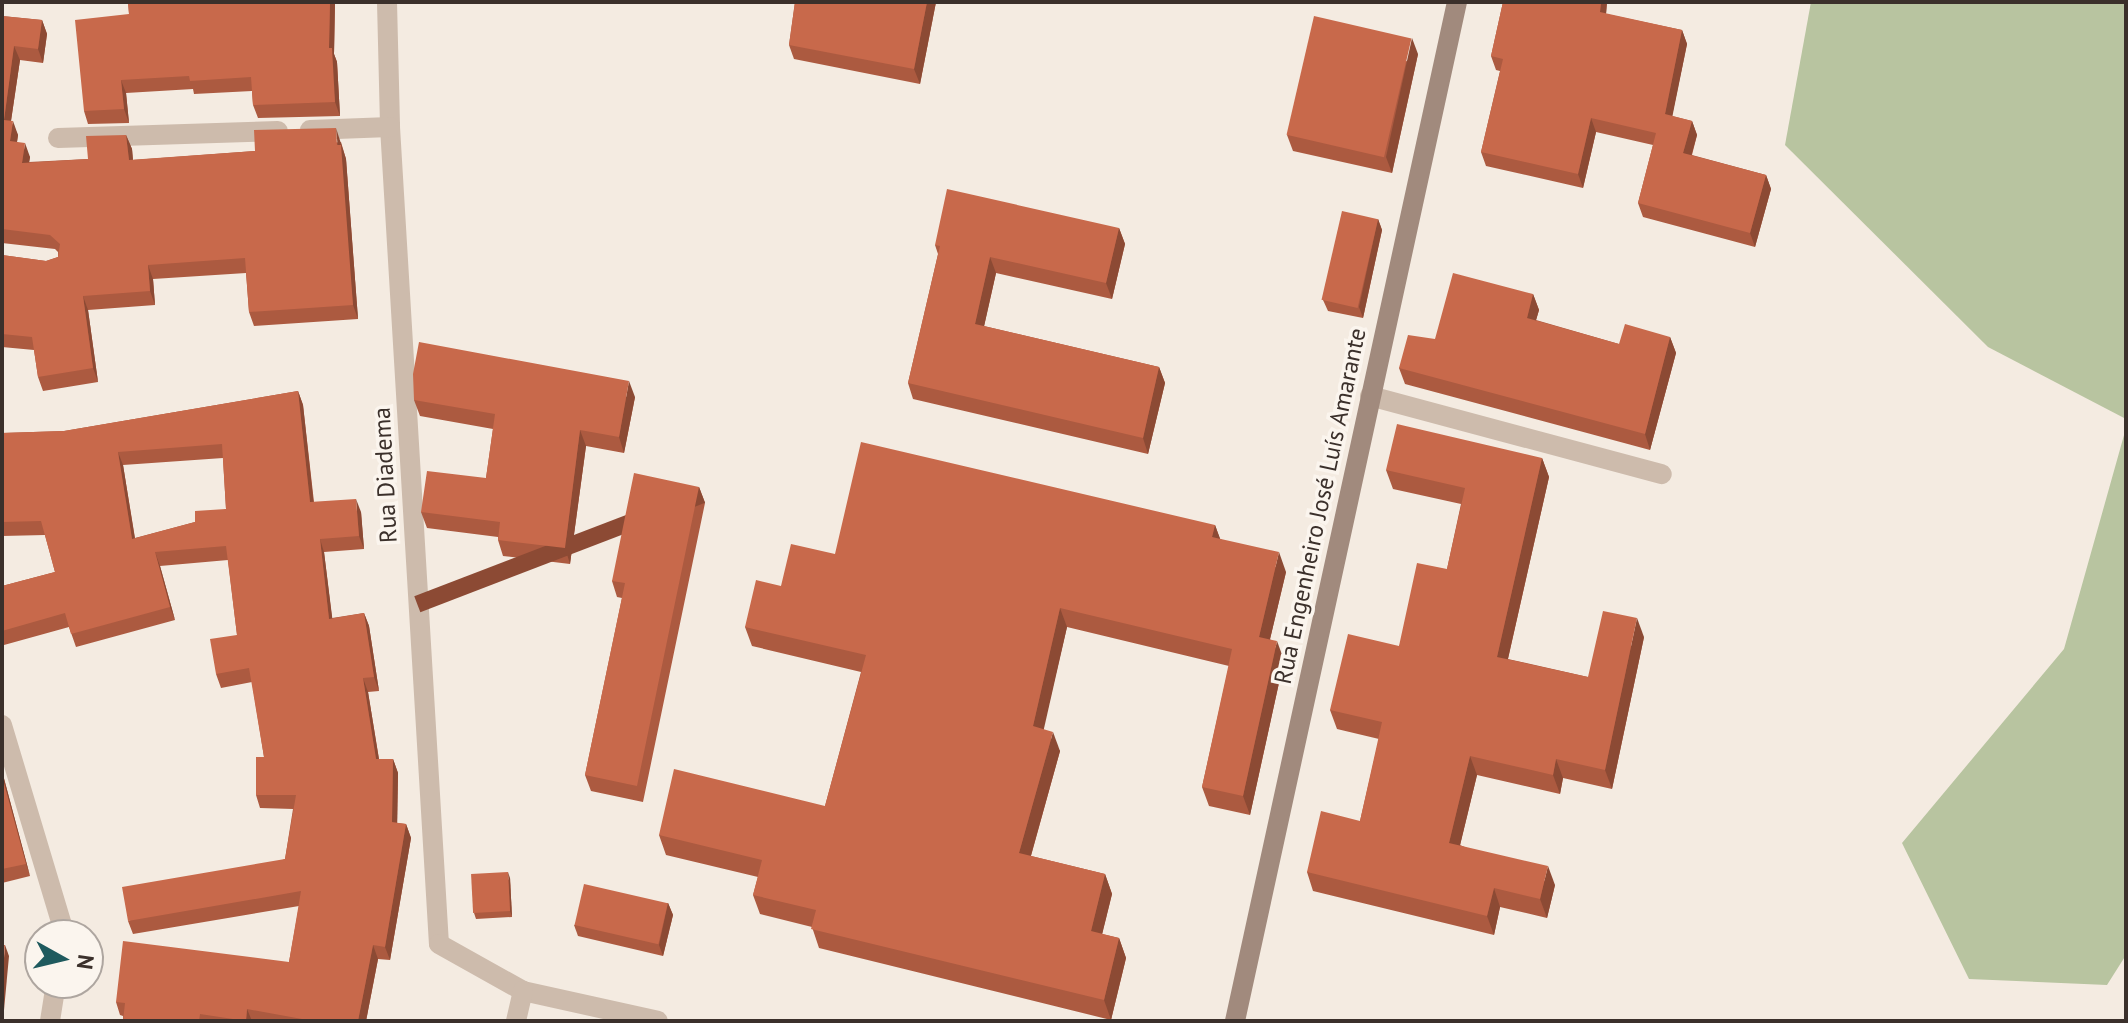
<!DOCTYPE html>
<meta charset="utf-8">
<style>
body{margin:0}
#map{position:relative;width:2128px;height:1023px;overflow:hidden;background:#f4ebe1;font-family:"PT Sans",sans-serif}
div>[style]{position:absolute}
.green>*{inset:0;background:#b8c4a0}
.street>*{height:20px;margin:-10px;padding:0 10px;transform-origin:10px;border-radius:10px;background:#cdbbac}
.secondary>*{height:20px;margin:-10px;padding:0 10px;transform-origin:10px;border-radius:10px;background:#a18a7d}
.wall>*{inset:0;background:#ac5a40}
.shaded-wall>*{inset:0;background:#8c4a34;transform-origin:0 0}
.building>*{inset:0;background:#c8694b;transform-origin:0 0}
span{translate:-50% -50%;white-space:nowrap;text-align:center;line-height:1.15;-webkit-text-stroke:7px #fbf5ee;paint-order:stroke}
.street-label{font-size:24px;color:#3b302b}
.frame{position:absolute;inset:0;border:4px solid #3b302b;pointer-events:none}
.north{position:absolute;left:24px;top:919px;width:80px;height:80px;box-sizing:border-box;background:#fbf5ee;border:2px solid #aea6a0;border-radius:50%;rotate:98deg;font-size:22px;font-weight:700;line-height:32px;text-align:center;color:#3b302b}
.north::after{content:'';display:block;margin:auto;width:28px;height:36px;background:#1f5a5e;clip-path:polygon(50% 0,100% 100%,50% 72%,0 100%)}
</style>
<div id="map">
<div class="green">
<div style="clip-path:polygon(1811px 2px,2126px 2px,2126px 419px,1988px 347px,1785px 145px)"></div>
<div style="clip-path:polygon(2126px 428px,2126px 955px,2107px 985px,1969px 979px,1902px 843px,2064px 649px)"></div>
</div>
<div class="street">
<div style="left:387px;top:2px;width:125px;rotate:88.6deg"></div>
<div style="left:390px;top:127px;width:818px;rotate:86.57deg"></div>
<div style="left:439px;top:944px;width:96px;rotate:29.2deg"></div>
<div style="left:523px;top:991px;width:138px;rotate:12.5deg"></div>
<div style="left:310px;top:130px;width:80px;rotate:-2.1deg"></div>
<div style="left:58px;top:138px;width:220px;rotate:-1.8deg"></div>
<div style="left:1370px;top:396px;width:302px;rotate:15deg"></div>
<div style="left:2px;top:725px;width:212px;rotate:73.3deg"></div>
<div style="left:63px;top:928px;width:7px;rotate:98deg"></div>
<div style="left:50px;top:1021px;width:38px;rotate:-81deg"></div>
<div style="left:516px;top:1021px;width:31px;rotate:-77deg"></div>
</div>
<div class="secondary">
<div style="left:1235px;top:1021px;width:1043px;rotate:-77.71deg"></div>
</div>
<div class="wall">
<div style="clip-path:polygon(128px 2px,335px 2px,334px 54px,337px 62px,340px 116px,258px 118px,253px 105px,252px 91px,194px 94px,193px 89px,126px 93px,129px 123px,88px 124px,84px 111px,129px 14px)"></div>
<div style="clip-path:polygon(795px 2px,936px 2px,920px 84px,794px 59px,789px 45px)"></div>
<div style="clip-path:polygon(1503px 2px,1607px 2px,1606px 14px,1682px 30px,1687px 44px,1672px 116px,1692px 121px,1697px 135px,1692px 155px,1766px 175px,1771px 189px,1755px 247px,1643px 217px,1638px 203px,1653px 145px,1596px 132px,1583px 188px,1486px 166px,1481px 152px,1500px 71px,1496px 70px,1491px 56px)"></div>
<div style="clip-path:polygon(2px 16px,42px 20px,47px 34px,43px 63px,20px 60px,11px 121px,18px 135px,17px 142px,30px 157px,29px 162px,88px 159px,126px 135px,132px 149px,133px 160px,255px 151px,341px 142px,346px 159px,358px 319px,254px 326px,249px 312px,246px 273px,153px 279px,155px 305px,88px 310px,98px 382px,43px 391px,38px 377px,34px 350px,2px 347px,2px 255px,46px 261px,58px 257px,58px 252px,55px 249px,2px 243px)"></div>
<div style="clip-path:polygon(1418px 54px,1392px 173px,1293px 151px,1287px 135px)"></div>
<div style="clip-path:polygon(1378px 219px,1382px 230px,1363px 318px,1328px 311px,1323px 300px)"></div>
<div style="clip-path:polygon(1119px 228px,1125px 244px,1112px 299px,996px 273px,984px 326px,1159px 367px,1165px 383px,1148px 454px,913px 399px,908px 383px,938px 254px,935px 245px)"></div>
<div style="clip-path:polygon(1533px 294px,1539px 310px,1536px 320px,1619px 344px,1670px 337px,1676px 353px,1650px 450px,1405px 384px,1399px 368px,1435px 339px)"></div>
<div style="clip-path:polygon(evenodd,298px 391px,303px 405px,314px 502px,361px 512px,364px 549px,324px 552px,332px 618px,364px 613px,369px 626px,379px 691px,368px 692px,379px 759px,393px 759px,398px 773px,397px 823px,406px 824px,411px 838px,390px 960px,378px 959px,366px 1021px,123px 1021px,123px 1016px,120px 1015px,116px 1002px,289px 962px,299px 906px,133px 934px,128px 921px,285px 859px,293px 809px,260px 808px,256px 795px,264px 757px,252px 682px,221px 688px,216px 674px,237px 635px,228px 560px,160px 566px,175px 620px,76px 647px,69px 627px,4px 645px,2px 639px,2px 586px,55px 572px,45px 535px,2px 536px,2px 433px,64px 431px,298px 391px,223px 458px,226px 509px,195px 522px,135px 538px,123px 465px,223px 458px)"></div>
<div style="clip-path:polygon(635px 397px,624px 453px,586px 446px,570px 564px,503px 556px,498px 540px,498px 537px,427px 528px,421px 512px,486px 478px,493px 429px,420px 416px,414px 400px)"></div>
<div style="clip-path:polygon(1542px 458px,1549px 477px,1508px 659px,1588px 677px,1644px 637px,1612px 789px,1563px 778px,1560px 794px,1477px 775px,1460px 845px,1555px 885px,1547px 918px,1500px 907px,1494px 935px,1313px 891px,1307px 872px,1360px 821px,1379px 739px,1337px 729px,1330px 710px,1399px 646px,1447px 569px,1461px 504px,1393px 489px,1386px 470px)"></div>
<div style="clip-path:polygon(699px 487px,705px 503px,643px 802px,591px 791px,585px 775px,622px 598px,617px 597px,612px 581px)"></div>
<div style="clip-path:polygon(1215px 525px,1220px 539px,1286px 572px,1270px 639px,1284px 660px,1250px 815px,1209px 806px,1202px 787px,1229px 666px,1067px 627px,1043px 729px,1060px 751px,1031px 856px,1105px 874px,1112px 894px,1102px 934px,1119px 938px,1126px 958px,1111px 1020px,819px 948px,812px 927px,760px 914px,753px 895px,758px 877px,666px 855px,659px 835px,825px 806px,861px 672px,752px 646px,745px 627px,781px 586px,835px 554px)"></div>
<div style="clip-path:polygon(2px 771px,30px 876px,2px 883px)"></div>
<div style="clip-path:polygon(510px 878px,512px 917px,476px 919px,474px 913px)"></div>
<div style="clip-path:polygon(668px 903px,673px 915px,663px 956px,578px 936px,574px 925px)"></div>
</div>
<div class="shaded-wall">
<div style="clip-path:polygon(330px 2px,335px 2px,334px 54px,337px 62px,340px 116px,335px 102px,329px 48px)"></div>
<div style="clip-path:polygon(927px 2px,936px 2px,920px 84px,914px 69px)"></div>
<div style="clip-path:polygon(1601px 2px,1607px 2px,1605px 26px,1600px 12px)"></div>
<div style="clip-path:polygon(42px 20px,47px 34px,43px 63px,38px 49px)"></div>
<div style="clip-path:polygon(1682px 30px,1687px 44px,1670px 128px,1665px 114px)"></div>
<div style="clip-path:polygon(1412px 38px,1418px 54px,1392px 173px,1386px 157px)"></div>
<div style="clip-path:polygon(14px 46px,20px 60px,9px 134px,4px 120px)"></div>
<div style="clip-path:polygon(121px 80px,126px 93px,129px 123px,124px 109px)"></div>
<div style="clip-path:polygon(1591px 118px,1596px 132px,1583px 188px,1578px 174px)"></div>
<div style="clip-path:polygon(13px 121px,18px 135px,15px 155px,10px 141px)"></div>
<div style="clip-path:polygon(1692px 121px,1697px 135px,1688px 167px,1683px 153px)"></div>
<div style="clip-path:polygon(336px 128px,346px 159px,358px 319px,353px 305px)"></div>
<div style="clip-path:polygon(126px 135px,132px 149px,134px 174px,129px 160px)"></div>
<div style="clip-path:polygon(25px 143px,30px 157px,27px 177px,22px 163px)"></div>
<div style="clip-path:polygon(1766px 175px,1771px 189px,1755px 247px,1750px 233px)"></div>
<div style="clip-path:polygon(1378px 219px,1382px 230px,1363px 318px,1359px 307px)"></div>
<div style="clip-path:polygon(1119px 228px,1125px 244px,1112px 299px,1106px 283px)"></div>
<div style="clip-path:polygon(990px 257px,996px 273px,981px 340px,975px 324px)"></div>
<div style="clip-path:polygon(148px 265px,153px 279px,155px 305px,150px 291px)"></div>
<div style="clip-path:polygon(1533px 294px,1539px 310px,1532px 334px,1527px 318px)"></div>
<div style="clip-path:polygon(83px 296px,88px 310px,98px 382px,93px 368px)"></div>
<div style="clip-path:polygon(1670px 337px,1676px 353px,1650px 450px,1645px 434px)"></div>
<div style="clip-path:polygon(1159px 367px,1165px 383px,1148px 454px,1143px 438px)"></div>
<div style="clip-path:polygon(629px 381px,635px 397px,624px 453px,619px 437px)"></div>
<div style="clip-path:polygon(298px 391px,303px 405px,315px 516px,310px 502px)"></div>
<div style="clip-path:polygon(580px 430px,586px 446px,570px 564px,565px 548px)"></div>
<div style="clip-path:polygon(118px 452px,123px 465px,137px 552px,132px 539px)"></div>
<div style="clip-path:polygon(1542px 458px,1549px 477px,1504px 676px,1497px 657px)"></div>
<div style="left:699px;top:487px;width:17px;height:305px;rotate:69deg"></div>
<div style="clip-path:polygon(356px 499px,361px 512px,364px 549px,359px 536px)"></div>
<div style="clip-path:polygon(1215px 525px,1222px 544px,1212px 537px)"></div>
<div style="clip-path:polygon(320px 539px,324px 552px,334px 632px,329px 619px)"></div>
<div style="clip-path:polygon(155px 552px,160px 566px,175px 620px,170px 607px)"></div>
<div style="clip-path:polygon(1279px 552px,1286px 572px,1266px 656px,1259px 637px)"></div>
<div style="clip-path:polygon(1060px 608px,1067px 627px,1040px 746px,1033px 726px)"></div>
<div style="clip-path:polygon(364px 613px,369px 626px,379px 691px,374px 677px)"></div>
<div style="clip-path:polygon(1637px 618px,1644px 637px,1612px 789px,1605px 770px)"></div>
<div style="clip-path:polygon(1277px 641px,1284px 660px,1250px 815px,1243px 796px)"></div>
<div style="clip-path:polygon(363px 678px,368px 692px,381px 772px,376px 759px)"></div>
<div style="clip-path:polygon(1053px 732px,1060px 751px,1026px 873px,1019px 853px)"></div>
<div style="clip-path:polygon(1470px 756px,1477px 775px,1456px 862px,1449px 843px)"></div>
<div style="clip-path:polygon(393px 759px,398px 773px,397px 836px,392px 822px)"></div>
<div style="clip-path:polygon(1556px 759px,1563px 778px,1560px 794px,1553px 775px)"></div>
<div style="clip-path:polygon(2px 771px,30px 876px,26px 864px,2px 776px)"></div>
<div style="clip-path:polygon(406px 824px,411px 838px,390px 960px,385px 947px)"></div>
<div style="clip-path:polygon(1548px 866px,1555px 885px,1547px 918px,1540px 899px)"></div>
<div style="clip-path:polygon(508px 872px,510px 878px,512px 917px,510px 911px)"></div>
<div style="clip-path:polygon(1105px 874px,1112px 894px,1098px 951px,1091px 931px)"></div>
<div style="clip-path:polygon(1494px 888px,1500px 907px,1494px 935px,1487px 916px)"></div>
<div style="clip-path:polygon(668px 903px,673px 915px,663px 956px,659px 945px)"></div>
<div style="clip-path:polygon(1119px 938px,1126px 958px,1111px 1020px,1104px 1000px)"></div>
<div style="clip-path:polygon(5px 945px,9px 956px,3px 1021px,2px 1018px,2px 983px)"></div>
<div style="clip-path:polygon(373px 945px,378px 959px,366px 1021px,358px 1021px)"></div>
<div style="clip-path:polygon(247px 1009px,252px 1021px,246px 1021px)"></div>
</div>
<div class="building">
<div style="clip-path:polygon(128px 2px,330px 2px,329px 48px,332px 48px,335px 102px,253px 105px,251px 77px,190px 81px,189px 76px,121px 80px,124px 109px,84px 111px,75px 20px,129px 14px)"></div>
<div style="clip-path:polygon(795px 2px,927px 2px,914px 69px,789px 45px)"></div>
<div style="clip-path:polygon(1503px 2px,1601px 2px,1600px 12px,1682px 30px,1665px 114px,1692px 121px,1683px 153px,1766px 175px,1750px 233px,1638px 203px,1656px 133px,1591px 118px,1578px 174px,1481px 152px,1503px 59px,1491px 56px)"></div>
<div style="clip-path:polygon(2px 16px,42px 20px,38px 49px,14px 46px,4px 120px,13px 121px,10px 141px,25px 143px,22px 163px,88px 159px,86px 136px,126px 135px,129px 160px,255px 151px,254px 130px,336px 128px,337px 145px,341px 145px,353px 305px,249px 312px,245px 258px,148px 265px,150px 291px,83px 296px,93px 368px,38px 377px,32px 337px,2px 334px,2px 255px,46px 261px,58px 257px,60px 244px,50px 235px,2px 229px)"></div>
<div style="left:1314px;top:16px;width:100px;height:122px;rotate:13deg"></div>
<div style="clip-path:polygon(947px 189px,1119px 228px,1106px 283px,990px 257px,975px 324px,1159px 367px,1143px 438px,908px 383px,940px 246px,935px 245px)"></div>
<div style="left:1342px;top:211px;width:37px;height:91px;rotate:13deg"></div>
<div style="clip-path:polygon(1453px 273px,1533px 294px,1527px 318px,1619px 344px,1625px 324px,1670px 337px,1645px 434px,1399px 368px,1408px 335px,1435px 339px)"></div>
<div style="clip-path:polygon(419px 342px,629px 381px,619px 437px,580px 430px,565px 548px,498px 540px,500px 522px,421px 512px,427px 471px,486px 478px,495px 414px,414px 400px,413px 374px)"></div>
<div style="clip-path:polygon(evenodd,298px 391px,310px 502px,356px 499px,359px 536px,320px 539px,329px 619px,364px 613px,374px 677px,363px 678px,376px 759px,393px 759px,392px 822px,406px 824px,385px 947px,373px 945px,358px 1021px,313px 1021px,247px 1009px,246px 1021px,200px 1014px,199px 1021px,123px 1021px,125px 1003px,116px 1002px,123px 941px,289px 962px,301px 891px,128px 921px,122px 887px,285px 859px,296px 795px,256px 795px,256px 757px,264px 757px,249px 668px,216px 674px,210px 639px,237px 635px,226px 546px,155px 552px,170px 607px,71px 634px,65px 613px,2px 631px,2px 586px,55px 572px,41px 521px,2px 522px,2px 433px,64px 431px,298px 391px,222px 444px,226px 509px,195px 511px,195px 522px,132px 539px,118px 452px,222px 444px)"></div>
<div style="clip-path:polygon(1397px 424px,1542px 458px,1497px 657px,1588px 677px,1603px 611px,1637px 618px,1605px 770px,1556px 759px,1553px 775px,1470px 756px,1449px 843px,1548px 866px,1540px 899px,1494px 888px,1487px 916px,1307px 872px,1321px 811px,1360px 821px,1382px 722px,1330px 710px,1348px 634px,1399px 646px,1417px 563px,1447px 569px,1465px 488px,1386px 470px)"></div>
<div style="clip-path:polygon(861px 442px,1215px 525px,1212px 537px,1279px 552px,1259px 637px,1277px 641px,1243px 796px,1202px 787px,1232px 649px,1060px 608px,1033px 726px,1053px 732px,1019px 853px,1105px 874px,1091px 931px,1119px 938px,1104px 1000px,811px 929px,816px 910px,753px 895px,762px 860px,659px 835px,674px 769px,825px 806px,866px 655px,745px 627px,756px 580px,781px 586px,791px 544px,835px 554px)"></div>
<div style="clip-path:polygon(634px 473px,699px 487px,637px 786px,585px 775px,625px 583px,612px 581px)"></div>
<div style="clip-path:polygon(2px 776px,26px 864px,2px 869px)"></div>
<div style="left:508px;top:872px;width:39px;height:37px;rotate:87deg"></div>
<div style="left:584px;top:884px;width:86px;height:42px;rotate:13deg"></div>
<div style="clip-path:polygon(2px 945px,5px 945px,2px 983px)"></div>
</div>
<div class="street-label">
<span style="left:385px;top:475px;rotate:-93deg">Rua Diadema</span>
<span style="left:1320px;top:506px;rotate:-78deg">Rua Engenheiro José Luís Amarante</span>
</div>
<div class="frame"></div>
<div class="north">N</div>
</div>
